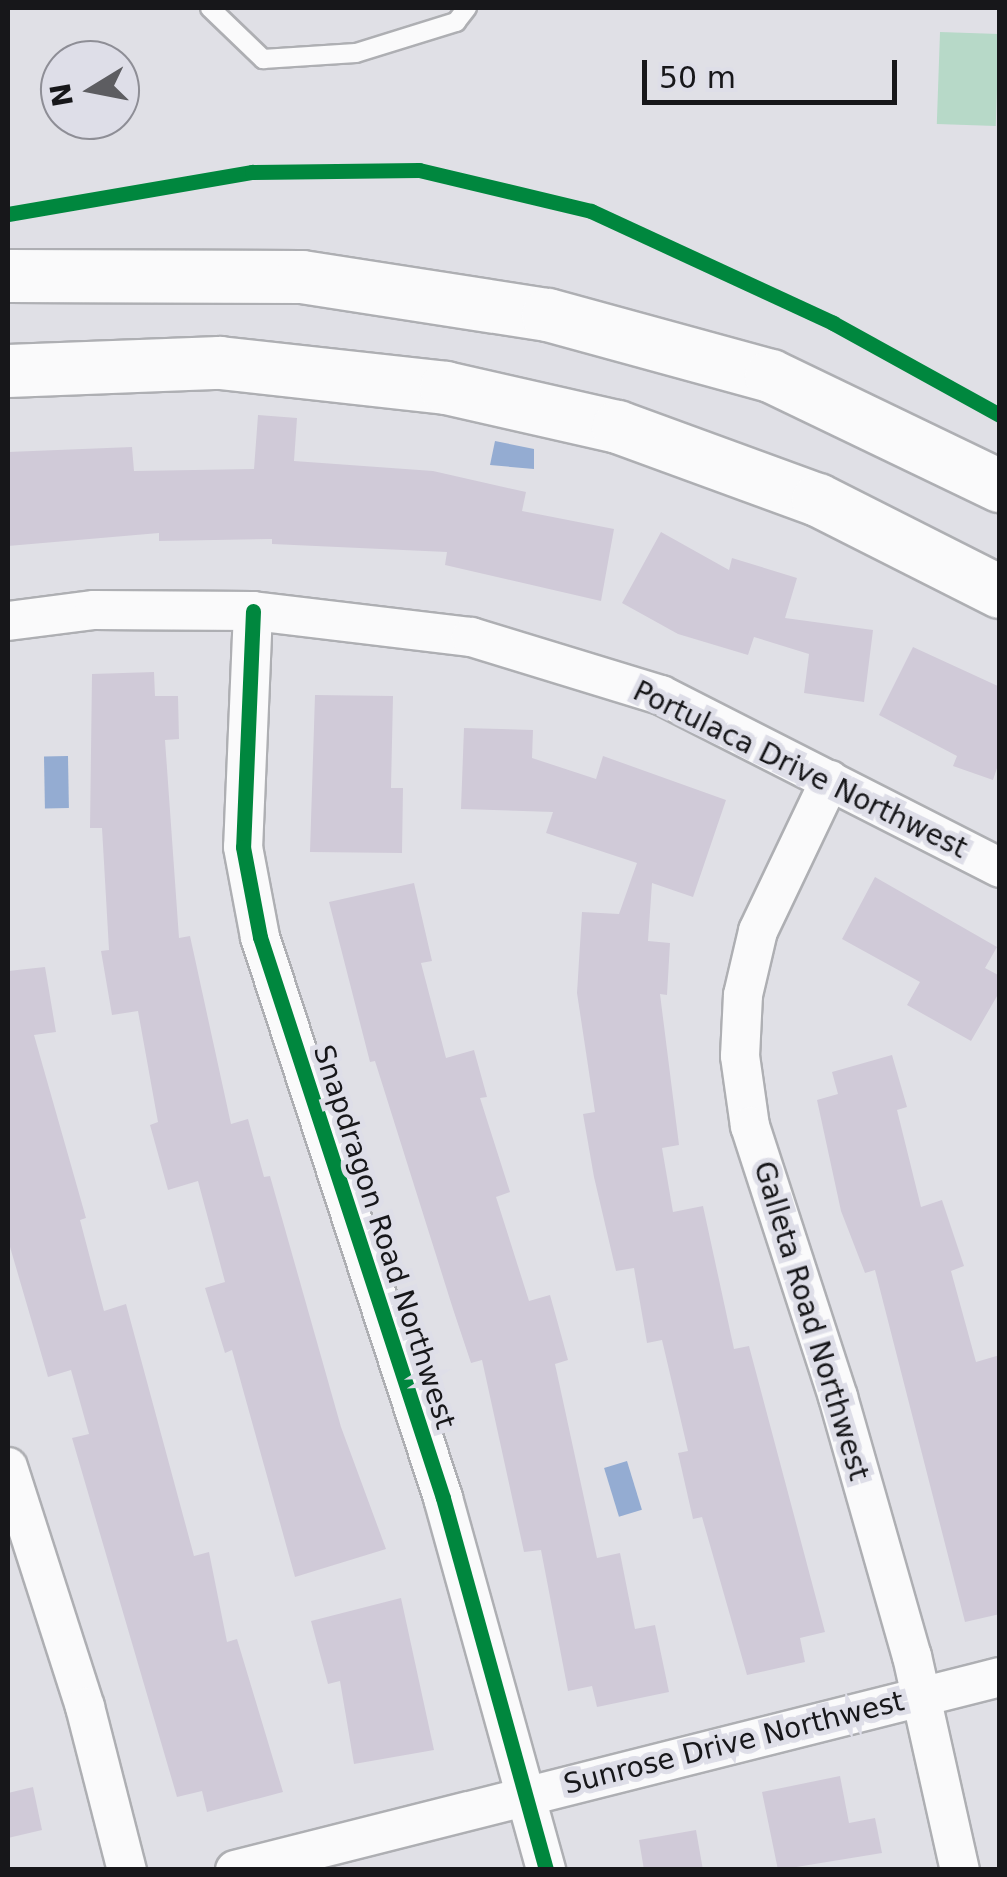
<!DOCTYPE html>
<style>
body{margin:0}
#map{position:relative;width:1007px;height:1877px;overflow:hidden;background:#e0e0e6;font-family:"DejaVu Sans",sans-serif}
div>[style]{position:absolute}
.green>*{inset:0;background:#b7d9c8;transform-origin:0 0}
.water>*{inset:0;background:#94acd2;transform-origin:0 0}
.building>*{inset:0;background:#d0cad8}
.roads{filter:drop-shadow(2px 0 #aeafb3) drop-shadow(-2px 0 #aeafb3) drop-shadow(0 2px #aeafb3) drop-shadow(0 -2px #aeafb3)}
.lane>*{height:18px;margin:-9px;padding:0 9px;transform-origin:9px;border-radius:9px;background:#fafafb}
.street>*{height:38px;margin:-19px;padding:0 19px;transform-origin:19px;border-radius:19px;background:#fafafb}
.secondary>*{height:52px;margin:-26px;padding:0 26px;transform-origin:26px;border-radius:26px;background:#fafafb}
.cycleway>*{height:15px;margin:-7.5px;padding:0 7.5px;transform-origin:7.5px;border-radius:7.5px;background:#00873e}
span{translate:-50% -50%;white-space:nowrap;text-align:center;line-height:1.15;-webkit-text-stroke:10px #dedee8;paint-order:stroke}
.street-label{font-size:28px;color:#17171a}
.frame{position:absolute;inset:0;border:10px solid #17171a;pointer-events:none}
.north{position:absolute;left:40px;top:40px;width:100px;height:100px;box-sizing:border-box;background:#dedee8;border:2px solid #8e8e96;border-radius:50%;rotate:260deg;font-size:28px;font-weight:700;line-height:40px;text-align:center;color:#17171a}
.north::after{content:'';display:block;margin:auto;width:35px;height:45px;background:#5d5d61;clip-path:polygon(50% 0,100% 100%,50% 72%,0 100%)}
.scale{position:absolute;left:642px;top:60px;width:255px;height:45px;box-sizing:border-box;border:5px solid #17171a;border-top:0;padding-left:12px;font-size:30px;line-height:35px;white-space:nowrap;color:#17171a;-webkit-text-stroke:8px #dedee8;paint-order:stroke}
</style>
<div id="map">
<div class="green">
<div style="left:940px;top:32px;width:59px;height:92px;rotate:2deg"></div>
</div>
<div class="water">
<div style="clip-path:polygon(495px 441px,534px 449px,534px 469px,490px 465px)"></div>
<div style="left:68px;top:756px;width:52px;height:24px;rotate:89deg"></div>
<div style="left:627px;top:1461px;width:51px;height:24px;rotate:73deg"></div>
</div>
<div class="building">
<div style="clip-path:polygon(258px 415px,297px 418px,294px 461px,433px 471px,526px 492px,522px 511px,614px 529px,601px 601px,445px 565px,447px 552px,272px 544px,272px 539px,159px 541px,159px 533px,8px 546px,8px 452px,132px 447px,134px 471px,254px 469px)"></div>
<div style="clip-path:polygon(661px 532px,729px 570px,732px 558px,797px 578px,785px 618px,873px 630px,864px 702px,804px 693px,809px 654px,754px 637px,748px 655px,678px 634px,622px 603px)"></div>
<div style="clip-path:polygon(913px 647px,1000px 687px,1000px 759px,993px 780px,953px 766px,957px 756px,879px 715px)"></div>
<div style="clip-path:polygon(154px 672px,155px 696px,178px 696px,179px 739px,165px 740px,179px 938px,190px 936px,231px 1124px,248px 1119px,264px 1177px,270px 1176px,341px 1427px,386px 1549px,295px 1577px,232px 1350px,225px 1353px,205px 1288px,225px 1282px,198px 1181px,168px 1190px,150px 1125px,158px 1122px,138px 1011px,112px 1015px,101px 951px,109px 950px,102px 828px,90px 828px,92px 674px)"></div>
<div style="clip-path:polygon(315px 695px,393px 696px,391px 788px,403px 788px,402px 853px,310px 852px)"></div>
<div style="clip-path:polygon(464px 728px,533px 730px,532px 758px,596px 779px,603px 756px,726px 800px,693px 897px,652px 883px,648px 941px,670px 943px,667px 995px,660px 994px,679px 1145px,662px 1148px,673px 1212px,703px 1206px,734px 1349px,749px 1346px,825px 1632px,800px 1638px,805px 1662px,747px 1675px,702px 1517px,693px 1519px,678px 1453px,688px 1451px,662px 1340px,647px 1343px,634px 1268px,616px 1271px,594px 1177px,583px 1114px,595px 1112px,577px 993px,582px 912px,619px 914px,637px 863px,546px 833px,553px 812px,461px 809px)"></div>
<div style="clip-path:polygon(875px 877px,997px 947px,985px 968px,1000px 976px,1000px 991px,971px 1041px,907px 1005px,920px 982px,842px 939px)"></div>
<div style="clip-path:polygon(414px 883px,432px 961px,421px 963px,446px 1058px,474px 1050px,487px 1097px,480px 1098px,510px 1192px,496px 1197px,529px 1301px,550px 1295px,568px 1360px,555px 1364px,597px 1558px,620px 1553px,635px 1629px,655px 1625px,669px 1692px,597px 1707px,592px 1686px,568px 1691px,541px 1550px,524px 1552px,482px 1360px,471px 1363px,453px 1309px,375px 1061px,370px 1062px,329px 902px)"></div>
<div style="clip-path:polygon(45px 967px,56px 1032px,34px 1035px,86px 1218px,80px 1220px,104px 1311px,126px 1304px,194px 1556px,209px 1552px,227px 1642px,237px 1639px,283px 1792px,207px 1812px,202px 1791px,177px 1797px,72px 1438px,89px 1434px,71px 1370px,48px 1377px,8px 1240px,8px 971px)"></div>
<div style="clip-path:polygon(892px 1055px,907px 1107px,897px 1110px,921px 1207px,942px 1200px,964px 1266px,951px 1271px,976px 1362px,1000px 1355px,1000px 1614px,965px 1622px,875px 1270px,865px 1273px,841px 1211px,817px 1100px,838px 1094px,832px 1072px)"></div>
<div style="clip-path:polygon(401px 1598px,434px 1750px,354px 1764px,340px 1681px,328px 1684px,311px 1621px)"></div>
<div style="clip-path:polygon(840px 1776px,849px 1823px,875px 1818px,882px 1853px,778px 1870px,762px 1792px)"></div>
<div style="clip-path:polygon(33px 1787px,42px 1830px,8px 1838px,8px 1793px)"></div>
<div style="clip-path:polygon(696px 1830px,703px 1870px,644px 1870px,639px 1840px)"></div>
</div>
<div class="roads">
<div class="lane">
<div style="left:210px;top:8px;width:74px;rotate:43.9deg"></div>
<div style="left:263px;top:59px;width:93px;rotate:-3.7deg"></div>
<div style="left:356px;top:53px;width:105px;rotate:-17.2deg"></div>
<div style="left:456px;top:22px;width:18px;rotate:-52deg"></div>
</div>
<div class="street">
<div style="left:253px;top:611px;width:236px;rotate:92.4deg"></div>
<div style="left:243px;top:847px;width:92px;rotate:79.3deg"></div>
<div style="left:260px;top:937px;width:590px;rotate:71.93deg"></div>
<div style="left:443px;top:1498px;width:386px;rotate:74.5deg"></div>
<div style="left:8px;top:621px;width:87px;rotate:-7.3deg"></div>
<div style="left:94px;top:610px;width:159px;rotate:0.4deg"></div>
<div style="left:253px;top:611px;width:220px;rotate:6.8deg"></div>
<div style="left:471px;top:637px;width:199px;rotate:17deg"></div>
<div style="left:661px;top:695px;width:381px;rotate:27deg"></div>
<div style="left:830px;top:780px;width:167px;rotate:115.5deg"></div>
<div style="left:758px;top:931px;width:66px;rotate:103.2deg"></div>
<div style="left:743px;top:995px;width:61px;rotate:92.8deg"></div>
<div style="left:740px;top:1056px;width:71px;rotate:81.9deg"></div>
<div style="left:750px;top:1126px;width:285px;rotate:72deg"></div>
<div style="left:838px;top:1397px;width:269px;rotate:74.1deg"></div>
<div style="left:912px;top:1656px;width:219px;rotate:77.4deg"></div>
<div style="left:8px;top:1467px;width:252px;rotate:72.2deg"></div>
<div style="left:85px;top:1707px;width:168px;rotate:75.6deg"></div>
<div style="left:235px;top:1870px;width:789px;rotate:-14.16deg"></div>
</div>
<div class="secondary">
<div style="left:8px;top:276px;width:294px;rotate:0.2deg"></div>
<div style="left:302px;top:277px;width:249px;rotate:8.8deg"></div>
<div style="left:548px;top:315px;width:231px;rotate:15.3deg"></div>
<div style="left:771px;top:376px;width:254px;rotate:25.7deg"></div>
<div style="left:8px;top:371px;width:212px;rotate:-2.2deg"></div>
<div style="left:220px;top:363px;width:227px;rotate:6.3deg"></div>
<div style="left:446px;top:388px;width:176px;rotate:12.8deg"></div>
<div style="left:618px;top:427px;width:213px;rotate:20.1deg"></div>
<div style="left:818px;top:500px;width:204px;rotate:26.8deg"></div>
</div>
</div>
<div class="cycleway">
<div style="left:8px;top:214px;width:248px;rotate:-9.8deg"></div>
<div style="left:252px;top:172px;width:167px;rotate:-0.7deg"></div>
<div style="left:419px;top:170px;width:177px;rotate:13.4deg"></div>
<div style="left:591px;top:211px;width:267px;rotate:24.8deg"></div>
<div style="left:833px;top:323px;width:191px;rotate:28.9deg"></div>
<div style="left:253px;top:611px;width:236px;rotate:92.4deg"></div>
<div style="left:243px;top:847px;width:92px;rotate:79.3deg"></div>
<div style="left:260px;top:937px;width:590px;rotate:71.93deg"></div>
<div style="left:443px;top:1498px;width:386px;rotate:74.5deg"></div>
</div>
<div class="street-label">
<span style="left:800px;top:770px;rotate:26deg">Portulaca Drive Northwest</span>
<span style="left:384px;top:1237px;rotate:72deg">Snapdragon Road Northwest</span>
<span style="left:811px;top:1321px;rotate:73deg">Galleta Road Northwest</span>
<span style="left:734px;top:1743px;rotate:-14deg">Sunrose Drive Northwest</span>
</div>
<div class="frame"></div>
<div class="north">N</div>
<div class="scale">50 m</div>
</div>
